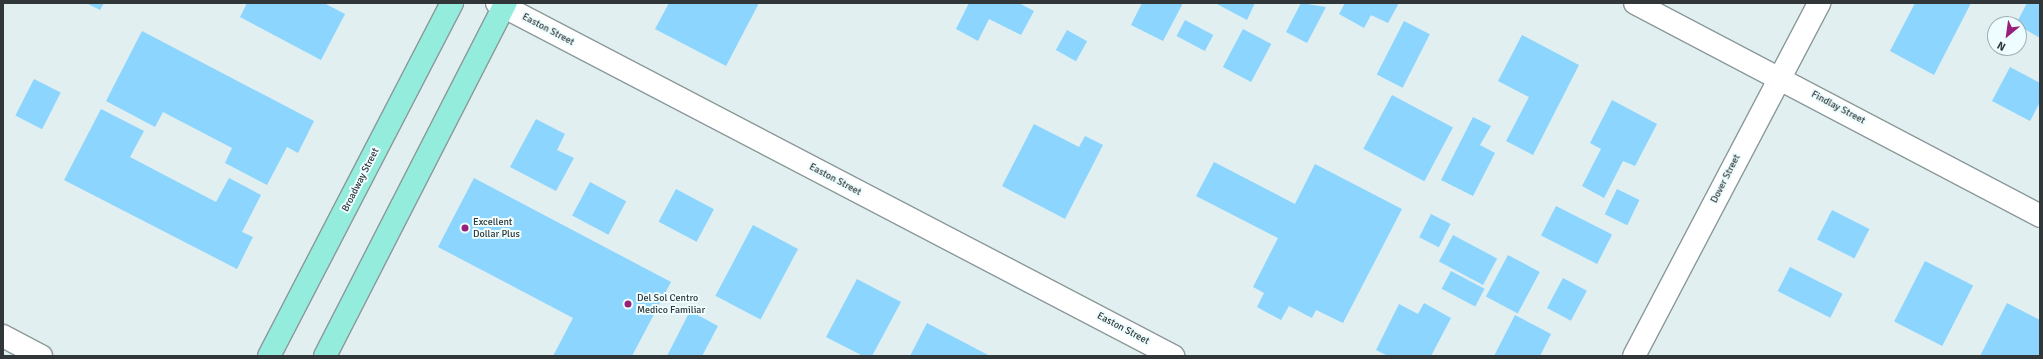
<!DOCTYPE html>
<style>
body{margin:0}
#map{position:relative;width:2043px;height:359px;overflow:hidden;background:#e1eff1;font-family:Signika,sans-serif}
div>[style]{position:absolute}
.building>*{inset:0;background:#8bd5fe;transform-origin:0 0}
.roads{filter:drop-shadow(1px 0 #8b999a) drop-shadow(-1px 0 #8b999a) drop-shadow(0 1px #8b999a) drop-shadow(0 -1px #8b999a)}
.minor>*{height:22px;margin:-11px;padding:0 11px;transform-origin:11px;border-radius:11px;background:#fff}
.primary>*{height:22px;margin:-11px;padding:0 11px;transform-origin:11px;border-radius:11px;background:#94ecdd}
.dots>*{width:11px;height:11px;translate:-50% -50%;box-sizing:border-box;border:2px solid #eefdff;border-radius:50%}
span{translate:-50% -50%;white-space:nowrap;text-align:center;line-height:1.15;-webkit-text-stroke:4px #eefdff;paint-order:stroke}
.street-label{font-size:10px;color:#313738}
.poi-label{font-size:10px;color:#313738}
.left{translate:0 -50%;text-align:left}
.frame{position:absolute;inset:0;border:4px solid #313738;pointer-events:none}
.north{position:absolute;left:1987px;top:16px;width:40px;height:40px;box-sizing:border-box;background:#eefdff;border:1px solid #a2aeaf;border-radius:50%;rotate:209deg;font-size:11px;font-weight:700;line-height:16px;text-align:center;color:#313738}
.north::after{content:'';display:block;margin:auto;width:14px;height:18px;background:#981f7a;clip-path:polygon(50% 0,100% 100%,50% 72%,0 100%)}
</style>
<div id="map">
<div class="building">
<div style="clip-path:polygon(86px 3px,104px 3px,100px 10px)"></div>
<div style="clip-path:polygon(247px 3px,324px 3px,345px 14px,321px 60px,240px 17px)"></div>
<div style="clip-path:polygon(669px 3px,759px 3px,726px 66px,655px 29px)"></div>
<div style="clip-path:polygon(969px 3px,1019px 3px,1034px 11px,1021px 35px,989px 19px,978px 41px,956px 29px)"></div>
<div style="clip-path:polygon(1142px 3px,1183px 3px,1163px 41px,1131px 25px)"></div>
<div style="clip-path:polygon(1215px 3px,1255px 3px,1247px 20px)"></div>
<div style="clip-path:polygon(1301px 3px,1326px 7px,1307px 43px,1286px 32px)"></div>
<div style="clip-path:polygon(1345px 3px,1399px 3px,1388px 23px,1371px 15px,1364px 28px,1339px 14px)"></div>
<div style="clip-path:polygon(1915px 3px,1971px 3px,1934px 75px,1890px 51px)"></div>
<div style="clip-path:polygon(2027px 3px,2040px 3px,2040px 38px,2016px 24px)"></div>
<div style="left:1185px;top:20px;width:32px;height:18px;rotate:28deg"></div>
<div style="left:1404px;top:21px;width:29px;height:60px;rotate:27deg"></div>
<div style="left:1243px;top:29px;width:32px;height:43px;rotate:28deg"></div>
<div style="left:1067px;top:30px;width:23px;height:23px;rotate:29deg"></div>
<div style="clip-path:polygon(142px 31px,314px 121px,298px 153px,287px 147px,267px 185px,225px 163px,232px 148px,163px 112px,155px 127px,106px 101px)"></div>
<div style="clip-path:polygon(1522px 35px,1579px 65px,1533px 155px,1506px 141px,1529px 97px,1498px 81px)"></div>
<div style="clip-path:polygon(2010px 67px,2040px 83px,2040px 102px,2030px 121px,1992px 101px)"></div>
<div style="left:34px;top:79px;width:30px;height:41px;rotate:27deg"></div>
<div style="left:1392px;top:95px;width:69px;height:61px;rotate:28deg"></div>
<div style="clip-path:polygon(1612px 100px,1657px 124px,1635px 166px,1623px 161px,1604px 198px,1582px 186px,1601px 149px,1590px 143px)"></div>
<div style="clip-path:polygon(101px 109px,144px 131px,130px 157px,216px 202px,229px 178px,261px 195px,242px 232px,253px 237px,237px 269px,64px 180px)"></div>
<div style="clip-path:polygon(1473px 117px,1491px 126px,1480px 145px,1495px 153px,1473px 196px,1441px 180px)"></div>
<div style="clip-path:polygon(536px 119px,565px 134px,557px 150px,574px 158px,556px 191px,510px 167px)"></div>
<div style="clip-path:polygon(1034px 124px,1079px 147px,1085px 136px,1103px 145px,1065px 219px,1002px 186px)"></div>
<div style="clip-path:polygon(1214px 162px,1295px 204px,1315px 164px,1402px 209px,1343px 323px,1316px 310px,1312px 318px,1289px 306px,1281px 320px,1257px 307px,1264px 293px,1253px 287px,1278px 238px,1196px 196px)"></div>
<div style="clip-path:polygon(474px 178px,671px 282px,632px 356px,553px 356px,573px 318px,438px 247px)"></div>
<div style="left:590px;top:182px;width:41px;height:38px;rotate:28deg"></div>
<div style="left:676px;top:189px;width:43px;height:37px;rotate:28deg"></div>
<div style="left:1617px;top:189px;width:25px;height:28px;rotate:26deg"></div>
<div style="left:1556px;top:206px;width:63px;height:33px;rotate:27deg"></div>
<div style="left:1832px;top:210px;width:42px;height:33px;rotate:27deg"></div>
<div style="left:1431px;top:214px;width:22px;height:26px;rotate:27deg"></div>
<div style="left:753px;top:225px;width:51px;height:80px;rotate:28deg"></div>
<div style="left:1453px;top:235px;width:50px;height:30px;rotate:28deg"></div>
<div style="left:1508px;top:255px;width:36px;height:47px;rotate:28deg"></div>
<div style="left:1925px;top:261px;width:54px;height:68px;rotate:27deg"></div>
<div style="left:1790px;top:267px;width:59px;height:27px;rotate:27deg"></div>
<div style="left:1451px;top:271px;width:38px;height:20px;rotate:28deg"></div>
<div style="left:1563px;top:278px;width:27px;height:34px;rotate:28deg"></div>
<div style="clip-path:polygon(857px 279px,901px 302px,872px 356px,863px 356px,826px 337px)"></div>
<div style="clip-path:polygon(1424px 303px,1451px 318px,1431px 356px,1388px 356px,1376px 350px,1399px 304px,1418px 314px)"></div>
<div style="clip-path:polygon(2007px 303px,2040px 320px,2040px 356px,1980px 356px)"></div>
<div style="clip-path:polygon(690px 311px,718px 326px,702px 356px,667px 356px)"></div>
<div style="clip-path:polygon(1515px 315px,1551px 334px,1540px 356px,1494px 356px)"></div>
<div style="clip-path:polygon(927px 323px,990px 356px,910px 356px)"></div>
</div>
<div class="roads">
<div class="minor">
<div style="left:497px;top:3px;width:763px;rotate:27.57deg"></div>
<div style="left:1635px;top:3px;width:458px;rotate:27.7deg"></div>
<div style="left:3px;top:336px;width:43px;rotate:27.8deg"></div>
<div style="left:1634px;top:356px;width:399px;rotate:-62.3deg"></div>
</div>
<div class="primary">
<div style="left:269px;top:356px;width:398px;rotate:-62.6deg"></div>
<div style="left:325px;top:356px;width:397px;rotate:-62.9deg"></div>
</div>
</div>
<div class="dots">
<div style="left:465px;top:228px;background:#981f7a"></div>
<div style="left:628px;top:304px;background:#981f7a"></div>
</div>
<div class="street-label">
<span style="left:548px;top:30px;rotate:28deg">Easton Street</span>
<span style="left:1838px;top:108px;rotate:28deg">Findlay Street</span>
<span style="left:1726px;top:179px;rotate:-63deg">Dover Street</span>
<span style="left:361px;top:180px;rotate:-63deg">Broadway Street</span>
<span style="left:835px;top:180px;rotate:28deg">Easton Street</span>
<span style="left:1123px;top:329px;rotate:28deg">Easton Street</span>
</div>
<div class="poi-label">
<span class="left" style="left:473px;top:228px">Excellent<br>Dollar Plus</span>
<span class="left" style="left:637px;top:304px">Del Sol Centro<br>Medico Familiar</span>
</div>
<div class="frame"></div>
<div class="north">N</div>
</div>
